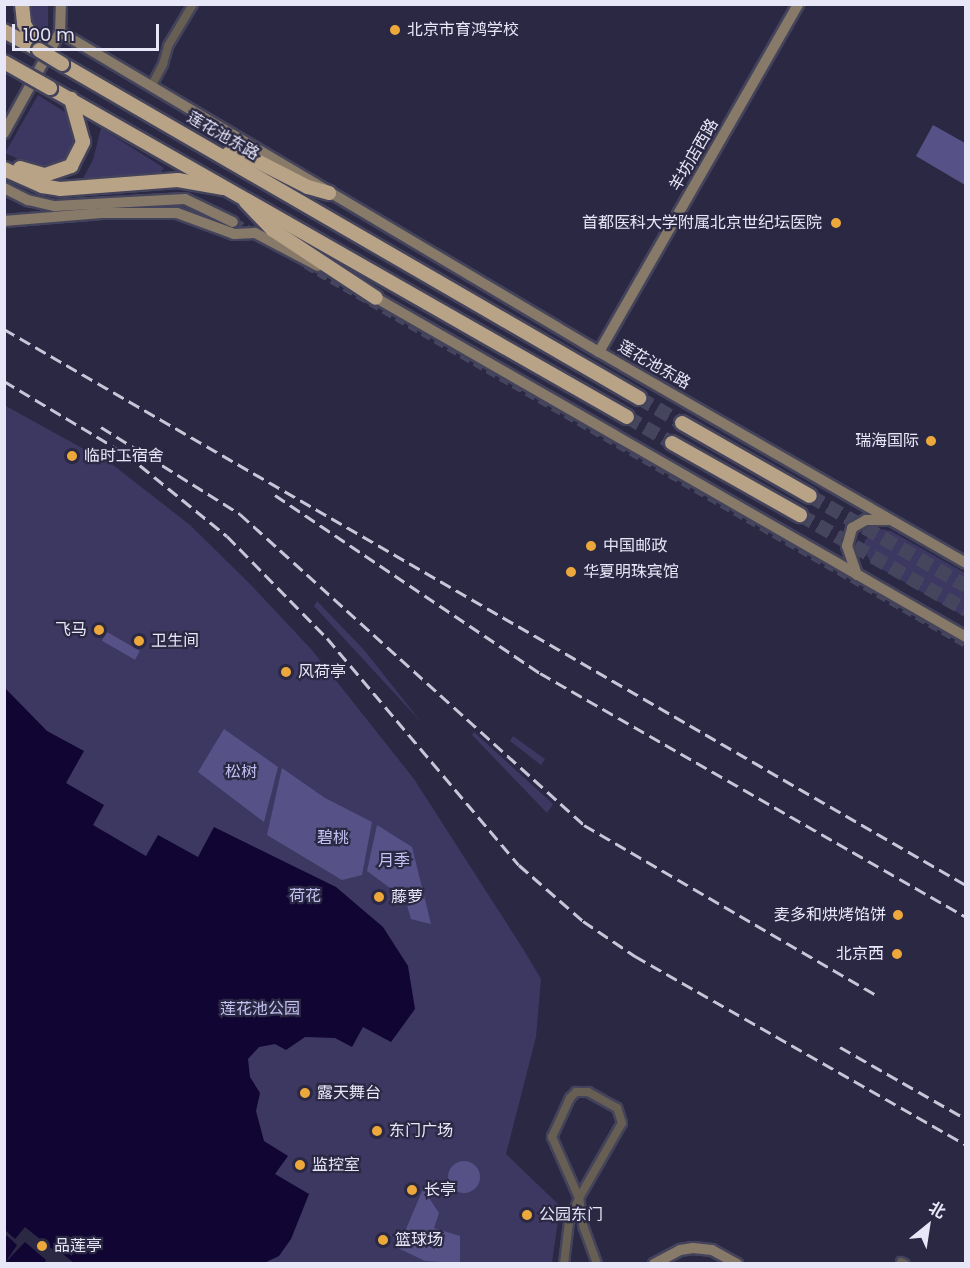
<!DOCTYPE html>
<meta charset="utf-8">
<style>
body{margin:0}
#map{position:relative;width:970px;height:1268px;overflow:hidden;background:#2a2843;font-family:Poppins,"Noto Sans SC",sans-serif}
div>[style]{position:absolute}
.green>*{inset:0;background:#3c3862}
.forest>*{inset:0;background:#565287;transform-origin:0 0}
.round{border-radius:50%}
.water>*{inset:0;background:#110533}
.pier>*{inset:0;background:#2a2843}
.secondary-tunnel>*{height:10px;margin-top:-5px;transform-origin:0;background:repeating-linear-gradient(90deg,#46455e 0 10px,transparent 0 15px)}
.highway-tunnel>*{height:14px;margin-top:-7px;transform-origin:0;background:repeating-linear-gradient(90deg,#46455e 0 14px,transparent 0 21px)}
.roads{filter:drop-shadow(2px 0 #44435c) drop-shadow(-2px 0 #44435c) drop-shadow(0 2px #44435c) drop-shadow(0 -2px #44435c)}
.street>*{height:8px;margin:-4px;padding:0 4px;transform-origin:4px;border-radius:4px;background:#675f53}
.secondary>*{height:10px;margin:-5px;padding:0 5px;transform-origin:5px;border-radius:5px;background:#887a68}
.highway>*{height:14px;margin:-7px;padding:0 7px;transform-origin:7px;border-radius:7px;background:#b9a386}
.rail>*{height:3px;margin-top:-1.5px;transform-origin:0;background:repeating-linear-gradient(90deg,#c6c6d9 0 12px,transparent 0 18px)}
.bridges{filter:drop-shadow(2px 0 #44435c) drop-shadow(-2px 0 #44435c) drop-shadow(0 2px #44435c) drop-shadow(0 -2px #44435c)}
.highway-bridge>*{height:14px;margin:-7px;padding:0 7px;transform-origin:7px;border-radius:7px;background:#b9a386}
.dots>*{width:16px;height:16px;translate:-50% -50%;box-sizing:border-box;border:3px solid #2a2843;border-radius:50%}
span{translate:-50% -50%;white-space:nowrap;text-align:center;line-height:1.15;-webkit-text-stroke:4.5px #2a2843;paint-order:stroke}
.poi-label{font-size:16px;color:#e7e7f8}
.left{translate:0 -50%;text-align:left}
.right{translate:-100% -50%;text-align:right}
.street-label{font-size:16px;color:#e7e7f8}
.park-label{font-size:16px;color:#c2c1f2}
.frame{position:absolute;inset:0;border:6px solid #e7e7f8;pointer-events:none}
.north{position:absolute;left:898px;top:1196px;width:60px;height:60px;-webkit-text-stroke:4px #2a2843;paint-order:stroke;rotate:30deg;font-size:16px;font-weight:700;line-height:24px;text-align:center;color:#e7e7f8}
.north::after{content:'';display:block;margin:auto;width:21px;height:27px;background:#e7e7f8;clip-path:polygon(50% 0,100% 100%,50% 72%,0 100%)}
.scale{position:absolute;left:12px;top:24px;width:147px;height:27px;box-sizing:border-box;border:3px solid #e7e7f8;border-top:0;padding-left:8px;font-size:18px;line-height:21px;white-space:nowrap;color:#e7e7f8;-webkit-text-stroke:4px #2a2843;paint-order:stroke}
</style>
<div id="map">
<div class="green">
<div style="clip-path:polygon(26px 5px,48px 5px,48px 26px,44px 34px,31px 20px)"></div>
<div style="clip-path:polygon(38px 95px,68px 114px,75px 144px,62px 166px,43px 170px,5px 153px)"></div>
<div style="clip-path:polygon(101px 128px,164px 168px,159px 176px,86px 183px,82px 180px,93px 160px)"></div>
<div style="clip-path:polygon(4px 405px,113px 465px,190px 525px,252px 586px,311px 649px,414px 779px,525px 952px,541px 979px,536px 1037px,506px 1154px,560px 1206px,552px 1263px,5px 1263px)"></div>
<div style="clip-path:polygon(880px 529px,891px 531px,965px 573px,965px 617px,871px 563px,863px 548px,865px 540px)"></div>
<div style="clip-path:polygon(317px 601px,365px 651px,421px 722px,314px 606px)"></div>
<div style="clip-path:polygon(474px 732px,553px 804px,547px 813px,472px 735px)"></div>
<div style="clip-path:polygon(513px 736px,545px 759px,541px 765px,510px 741px)"></div>
</div>
<div class="forest">
<div style="clip-path:polygon(933px 125px,965px 143px,965px 185px,916px 156px)"></div>
<div style="left:107px;top:632px;width:38px;height:10px;rotate:30deg"></div>
<div style="clip-path:polygon(224px 729px,278px 767px,264px 822px,198px 772px)"></div>
<div style="clip-path:polygon(282px 768px,325px 798px,372px 822px,362px 875px,342px 880px,267px 835px)"></div>
<div style="clip-path:polygon(377px 825px,412px 847px,431px 924px,411px 919px,405px 899px,367px 871px)"></div>
<div class="round" style="left:448px;top:1161px;width:32px;height:32px"></div>
<div style="clip-path:polygon(423px 1189px,439px 1213px,434px 1228px,460px 1236px,460px 1263px,425px 1261px,398px 1248px)"></div>
</div>
<div class="water">
<div style="clip-path:polygon(4px 687px,47px 731px,84px 751px,66px 783px,104px 805px,93px 825px,146px 856px,158px 835px,198px 857px,214px 827px,336px 887px,383px 927px,408px 966px,415px 1009px,391px 1042px,363px 1027px,352px 1047px,335px 1038px,305px 1037px,286px 1050px,275px 1044px,259px 1047px,248px 1059px,250px 1077px,260px 1093px,256px 1111px,264px 1141px,288px 1156px,275px 1174px,309px 1194px,291px 1239px,279px 1256px,264px 1263px,5px 1263px)"></div>
</div>
<div class="pier">
<div style="clip-path:polygon(25px 1227px,56px 1252px,58px 1250px,74px 1263px,44px 1263px,46px 1260px,25px 1242px,5px 1263px,17px 1245px,5px 1234px,5px 1230px,15px 1239px)"></div>
</div>
<div class="secondary-tunnel">
<div style="left:233px;top:222px;width:26px;rotate:29deg"></div>
<div style="left:306px;top:264px;width:761px;rotate:29.87deg"></div>
</div>
<div class="highway-tunnel">
<div style="left:639px;top:398px;width:50px;rotate:30.2deg"></div>
<div style="left:627px;top:417px;width:52px;rotate:30deg"></div>
<div style="left:810px;top:496px;width:180px;rotate:30deg"></div>
<div style="left:800px;top:515px;width:191px;rotate:29.8deg"></div>
</div>
<div class="roads">
<div class="street">
<div style="left:152px;top:85px;width:24px;rotate:-62deg"></div>
<div style="left:163px;top:64px;width:19px;rotate:-74deg"></div>
<div style="left:168px;top:46px;width:49px;rotate:-59.2deg"></div>
<div style="left:901px;top:1262px;width:4px;rotate:27deg"></div>
<div style="left:564px;top:1264px;width:42px;rotate:-83.2deg"></div>
<div style="left:569px;top:1222px;width:26px;rotate:-67deg"></div>
<div style="left:579px;top:1198px;width:86px;rotate:-60.2deg"></div>
<div style="left:622px;top:1123px;width:16px;rotate:-108deg"></div>
<div style="left:617px;top:1108px;width:33px;rotate:-151deg"></div>
<div style="left:588px;top:1092px;width:12px;rotate:180deg"></div>
<div style="left:576px;top:1092px;width:8px;rotate:135deg"></div>
<div style="left:570px;top:1098px;width:43px;rotate:114.8deg"></div>
<div style="left:552px;top:1137px;width:67px;rotate:66.1deg"></div>
<div style="left:579px;top:1198px;width:30px;rotate:81deg"></div>
<div style="left:584px;top:1228px;width:38px;rotate:70deg"></div>
</div>
<div class="secondary">
<div style="left:60px;top:32px;width:627px;rotate:30.7deg"></div>
<div style="left:599px;top:352px;width:423px;rotate:29.9deg"></div>
<div style="left:4px;top:133px;width:115px;rotate:-61deg"></div>
<div style="left:60px;top:32px;width:28px;rotate:-88deg"></div>
<div style="left:4px;top:188px;width:27px;rotate:27deg"></div>
<div style="left:28px;top:200px;width:28px;rotate:13deg"></div>
<div style="left:55px;top:206px;width:130px;rotate:-3.1deg"></div>
<div style="left:185px;top:199px;width:53px;rotate:25.6deg"></div>
<div style="left:4px;top:221px;width:98px;rotate:-4.7deg"></div>
<div style="left:102px;top:213px;width:75px"></div>
<div style="left:177px;top:213px;width:61px;rotate:20.2deg"></div>
<div style="left:234px;top:234px;width:21px;rotate:-3deg"></div>
<div style="left:255px;top:233px;width:71px;rotate:27.6deg"></div>
<div style="left:371px;top:295px;width:686px;rotate:29.89deg"></div>
<div style="left:599px;top:352px;width:401px;rotate:-60.2deg"></div>
<div style="left:857px;top:575px;width:31px;rotate:-109deg"></div>
<div style="left:847px;top:546px;width:19px;rotate:-74deg"></div>
<div style="left:852px;top:528px;width:16px;rotate:-30deg"></div>
<div style="left:866px;top:520px;width:22px"></div>
<div style="left:654px;top:1264px;width:30px;rotate:-28deg"></div>
<div style="left:680px;top:1250px;width:13px;rotate:-9deg"></div>
<div style="left:693px;top:1248px;width:19px;rotate:6deg"></div>
<div style="left:712px;top:1250px;width:29px;rotate:29deg"></div>
</div>
<div class="highway">
<div style="left:22px;top:4px;width:20px;rotate:84deg"></div>
<div style="left:24px;top:24px;width:30px;rotate:60deg"></div>
<div style="left:4px;top:31px;width:38px;rotate:29deg"></div>
<div style="left:62px;top:64px;width:667px;rotate:30.06deg"></div>
<div style="left:50px;top:88px;width:664px;rotate:29.69deg"></div>
<div style="left:228px;top:154px;width:25px;rotate:11deg"></div>
<div style="left:253px;top:159px;width:62px;rotate:27deg"></div>
<div style="left:308px;top:187px;width:22px;rotate:16deg"></div>
<div style="left:20px;top:168px;width:26px;rotate:16deg"></div>
<div style="left:45px;top:175px;width:28px;rotate:-19deg"></div>
<div style="left:71px;top:166px;width:27px;rotate:-63deg"></div>
<div style="left:83px;top:142px;width:45px;rotate:-105.6deg"></div>
<div style="left:4px;top:169px;width:42px;rotate:24.1deg"></div>
<div style="left:42px;top:186px;width:18px;rotate:9deg"></div>
<div style="left:60px;top:189px;width:118px;rotate:-4.4deg"></div>
<div style="left:178px;top:180px;width:46px;rotate:10.1deg"></div>
<div style="left:246px;top:202px;width:39px;rotate:46deg"></div>
<div style="left:273px;top:230px;width:123px;rotate:33.4deg"></div>
<div style="left:682px;top:423px;width:147px;rotate:29.7deg"></div>
<div style="left:672px;top:443px;width:147px;rotate:29.4deg"></div>
</div>
</div>
<div class="rail">
<div style="left:4px;top:329px;width:1111px;rotate:30.03deg"></div>
<div style="left:4px;top:381px;width:142px;rotate:30.9deg"></div>
<div style="left:126px;top:454px;width:130px;rotate:39.1deg"></div>
<div style="left:227px;top:536px;width:143px;rotate:45.6deg"></div>
<div style="left:327px;top:638px;width:297px;rotate:49.8deg"></div>
<div style="left:519px;top:865px;width:85px;rotate:41.2deg"></div>
<div style="left:583px;top:921px;width:63px;rotate:33.9deg"></div>
<div style="left:635px;top:956px;width:381px;rotate:29.7deg"></div>
<div style="left:101px;top:427px;width:164px;rotate:32deg"></div>
<div style="left:240px;top:514px;width:464px;rotate:42.1deg"></div>
<div style="left:584px;top:825px;width:341px;rotate:30.2deg"></div>
<div style="left:275px;top:495px;width:319px;rotate:33.9deg"></div>
<div style="left:540px;top:673px;width:491px;rotate:29.8deg"></div>
<div style="left:840px;top:1047px;width:145px;rotate:29.7deg"></div>
</div>
<div class="bridges">
<div class="highway-bridge">
<div style="left:39px;top:50px;width:27px;rotate:31deg"></div>
<div style="left:4px;top:62px;width:53px;rotate:29.5deg"></div>
</div>
</div>
<div class="dots">
<div style="left:395px;top:30px;background:#eda83b"></div>
<div style="left:836px;top:223px;background:#eda83b"></div>
<div style="left:931px;top:441px;background:#eda83b"></div>
<div style="left:72px;top:456px;background:#eda83b"></div>
<div style="left:591px;top:546px;background:#eda83b"></div>
<div style="left:571px;top:572px;background:#eda83b"></div>
<div style="left:99px;top:630px;background:#eda83b"></div>
<div style="left:139px;top:641px;background:#eda83b"></div>
<div style="left:286px;top:672px;background:#eda83b"></div>
<div style="left:379px;top:897px;background:#eda83b"></div>
<div style="left:898px;top:915px;background:#eda83b"></div>
<div style="left:897px;top:954px;background:#eda83b"></div>
<div style="left:305px;top:1093px;background:#eda83b"></div>
<div style="left:377px;top:1131px;background:#eda83b"></div>
<div style="left:300px;top:1165px;background:#eda83b"></div>
<div style="left:412px;top:1190px;background:#eda83b"></div>
<div style="left:527px;top:1215px;background:#eda83b"></div>
<div style="left:383px;top:1240px;background:#eda83b"></div>
<div style="left:42px;top:1246px;background:#eda83b"></div>
</div>
<div class="poi-label">
<span class="left" style="left:407px;top:30px">北京市育鸿学校</span>
<span class="right" style="left:822px;top:223px">首都医科大学附属北京世纪坛医院</span>
<span class="right" style="left:919px;top:441px">瑞海国际</span>
<span class="left" style="left:84px;top:456px">临时工宿舍</span>
<span class="left" style="left:603px;top:546px">中国邮政</span>
<span class="left" style="left:583px;top:572px">华夏明珠宾馆</span>
<span class="right" style="left:87px;top:630px">飞马</span>
<span class="left" style="left:151px;top:641px">卫生间</span>
<span class="left" style="left:298px;top:672px">风荷亭</span>
<span class="left" style="left:391px;top:897px">藤萝</span>
<span class="right" style="left:886px;top:915px">麦多和烘烤馅饼</span>
<span class="right" style="left:884px;top:954px">北京西</span>
<span class="left" style="left:317px;top:1093px">露天舞台</span>
<span class="left" style="left:389px;top:1131px">东门广场</span>
<span class="left" style="left:312px;top:1165px">监控室</span>
<span class="left" style="left:424px;top:1190px">长亭</span>
<span class="left" style="left:539px;top:1215px">公园东门</span>
<span class="left" style="left:395px;top:1240px">篮球场</span>
<span class="left" style="left:54px;top:1246px">品莲亭</span>
</div>
<div class="street-label">
<span style="left:223px;top:136px;rotate:30deg">莲花池东路</span>
<span style="left:694px;top:155px;rotate:-60deg">羊坊店西路</span>
<span style="left:654px;top:365px;rotate:30deg">莲花池东路</span>
</div>
<div class="park-label">
<span style="left:241px;top:772px">松树</span>
<span style="left:333px;top:838px">碧桃</span>
<span style="left:394px;top:861px">月季</span>
<span style="left:305px;top:896px">荷花</span>
<span style="left:260px;top:1009px">莲花池公园</span>
</div>
<div class="frame"></div>
<div class="north">北</div>
<div class="scale">100 m</div>
</div>
